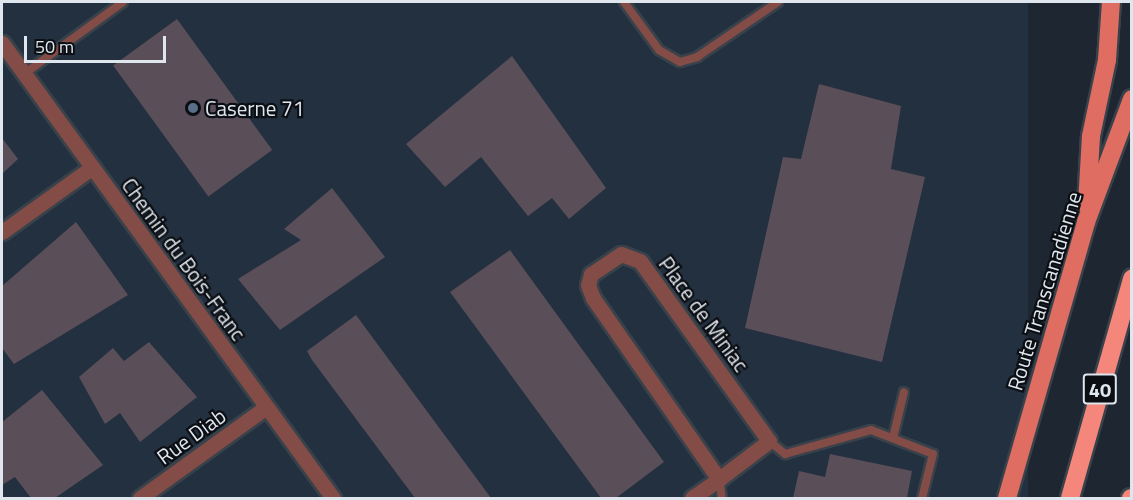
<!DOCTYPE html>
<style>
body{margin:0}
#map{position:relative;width:1133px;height:500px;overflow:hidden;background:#1e2731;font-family:"Titillium Web",sans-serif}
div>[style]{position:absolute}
.built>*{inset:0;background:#23303f;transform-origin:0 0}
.building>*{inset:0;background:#5a4e58;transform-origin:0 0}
.roads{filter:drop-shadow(2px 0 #39424b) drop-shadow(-2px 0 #39424b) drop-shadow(0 2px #39424b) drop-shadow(0 -2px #39424b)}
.lane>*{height:8px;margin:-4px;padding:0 4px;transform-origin:4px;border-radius:4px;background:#844c46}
.street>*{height:15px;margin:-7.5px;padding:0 7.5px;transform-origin:7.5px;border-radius:7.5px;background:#844c46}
.primary>*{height:18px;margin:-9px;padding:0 9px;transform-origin:9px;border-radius:9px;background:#e06d62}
.highway>*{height:18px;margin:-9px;padding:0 9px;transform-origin:9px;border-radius:9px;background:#f5867b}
.dots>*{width:16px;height:16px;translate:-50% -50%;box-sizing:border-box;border:3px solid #0b0f14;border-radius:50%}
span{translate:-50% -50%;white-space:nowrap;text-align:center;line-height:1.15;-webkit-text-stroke:4.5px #0b0f14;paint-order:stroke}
.shield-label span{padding:2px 4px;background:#0b0f14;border:2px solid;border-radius:4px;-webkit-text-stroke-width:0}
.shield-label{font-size:20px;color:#e0e6ed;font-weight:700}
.poi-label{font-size:21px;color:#e0e6ed}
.left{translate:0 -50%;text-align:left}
.street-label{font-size:21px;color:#e0e6ed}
.frame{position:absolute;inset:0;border:3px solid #e0e6ed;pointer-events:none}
.scale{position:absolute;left:24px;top:36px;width:142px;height:27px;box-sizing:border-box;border:3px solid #e0e6ed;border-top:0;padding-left:8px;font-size:18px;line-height:21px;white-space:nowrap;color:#e0e6ed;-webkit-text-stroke:4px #0b0f14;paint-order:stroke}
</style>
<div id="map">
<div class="built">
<div style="left:2px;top:2px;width:1026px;height:496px"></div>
</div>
<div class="building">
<div style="left:177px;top:19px;width:162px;height:79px;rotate:54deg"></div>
<div style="clip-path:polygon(512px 56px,606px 188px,569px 219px,552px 198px,528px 216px,481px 157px,445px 187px,406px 144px)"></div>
<div style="clip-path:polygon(819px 84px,901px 106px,891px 169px,925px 177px,882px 362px,745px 328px,783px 157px,801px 159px)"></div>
<div style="clip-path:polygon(2px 138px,18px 159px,2px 174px)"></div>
<div style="clip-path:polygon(332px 188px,385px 257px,280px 330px,238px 279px,301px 240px,284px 229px)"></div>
<div style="clip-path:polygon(76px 222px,128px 295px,14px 364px,2px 348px,2px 286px)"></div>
<div style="clip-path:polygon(510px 250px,664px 462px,616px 498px,601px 498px,450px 292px)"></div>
<div style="clip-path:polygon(356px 315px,491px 498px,415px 498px,312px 360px,307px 351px)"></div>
<div style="clip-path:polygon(149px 342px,197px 397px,140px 442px,120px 413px,105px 424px,79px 377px,113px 348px,124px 361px)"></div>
<div style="clip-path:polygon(42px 390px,103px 465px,55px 498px,31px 498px,15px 477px,2px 485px,2px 422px)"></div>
<div style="clip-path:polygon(830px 454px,912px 471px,907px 498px,793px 498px,799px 471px,825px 477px)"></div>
</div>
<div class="roads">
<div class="lane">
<div style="left:624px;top:2px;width:59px;rotate:53.9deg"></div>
<div style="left:659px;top:50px;width:24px;rotate:30deg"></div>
<div style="left:680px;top:62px;width:18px;rotate:-16deg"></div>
<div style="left:697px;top:57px;width:98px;rotate:-34.2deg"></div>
<div style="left:24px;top:74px;width:122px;rotate:-36deg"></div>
<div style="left:893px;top:438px;width:47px;rotate:-76.6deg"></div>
<div style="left:769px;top:441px;width:21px;rotate:39deg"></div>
<div style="left:785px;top:454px;width:89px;rotate:-15.6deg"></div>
<div style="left:871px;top:430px;width:66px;rotate:21.2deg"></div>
<div style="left:933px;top:454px;width:45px;rotate:104deg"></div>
<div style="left:719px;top:479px;width:19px;rotate:81deg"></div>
</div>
<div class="street">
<div style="left:2px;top:43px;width:563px;rotate:53.97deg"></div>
<div style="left:2px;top:232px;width:110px;rotate:-35.7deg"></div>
<div style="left:140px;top:498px;width:155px;rotate:-35.8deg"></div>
<div style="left:692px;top:498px;width:33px;rotate:-35deg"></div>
<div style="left:719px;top:479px;width:63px;rotate:-37.2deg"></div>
<div style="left:769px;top:441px;width:221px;rotate:-125.6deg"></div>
<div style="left:640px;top:261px;width:20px;rotate:-160deg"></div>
<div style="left:621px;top:254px;width:36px;rotate:146deg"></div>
<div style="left:591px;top:274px;width:11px;rotate:105deg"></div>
<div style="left:588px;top:285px;width:14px;rotate:69deg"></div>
<div style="left:593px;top:298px;width:221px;rotate:55.2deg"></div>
</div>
<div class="primary">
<div style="left:1087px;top:205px;width:69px;rotate:-86.7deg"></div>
<div style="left:1091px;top:136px;width:78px;rotate:-78.1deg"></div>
<div style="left:1107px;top:60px;width:58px;rotate:-86.1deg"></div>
<div style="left:1007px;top:498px;width:287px;rotate:-74deg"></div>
<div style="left:1086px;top:222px;width:131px;rotate:-69.5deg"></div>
</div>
<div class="highway">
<div style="left:1070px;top:498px;width:228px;rotate:-74.2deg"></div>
<div style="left:1131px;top:498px;width:1px"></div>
</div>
</div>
<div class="dots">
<div style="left:193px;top:108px;background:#5c6f8a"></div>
</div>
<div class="shield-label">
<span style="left:1100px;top:389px">40</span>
</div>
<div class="poi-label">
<span class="left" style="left:205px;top:108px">Caserne 71</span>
</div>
<div class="street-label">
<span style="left:184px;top:259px;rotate:54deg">Chemin du Bois-Franc</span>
<span style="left:1044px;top:291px;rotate:-73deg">Route Transcanadienne</span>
<span style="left:704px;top:314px;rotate:54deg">Place de Miniac</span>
<span style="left:191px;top:436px;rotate:-36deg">Rue Diab</span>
</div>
<div class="frame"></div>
<div class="scale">50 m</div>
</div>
